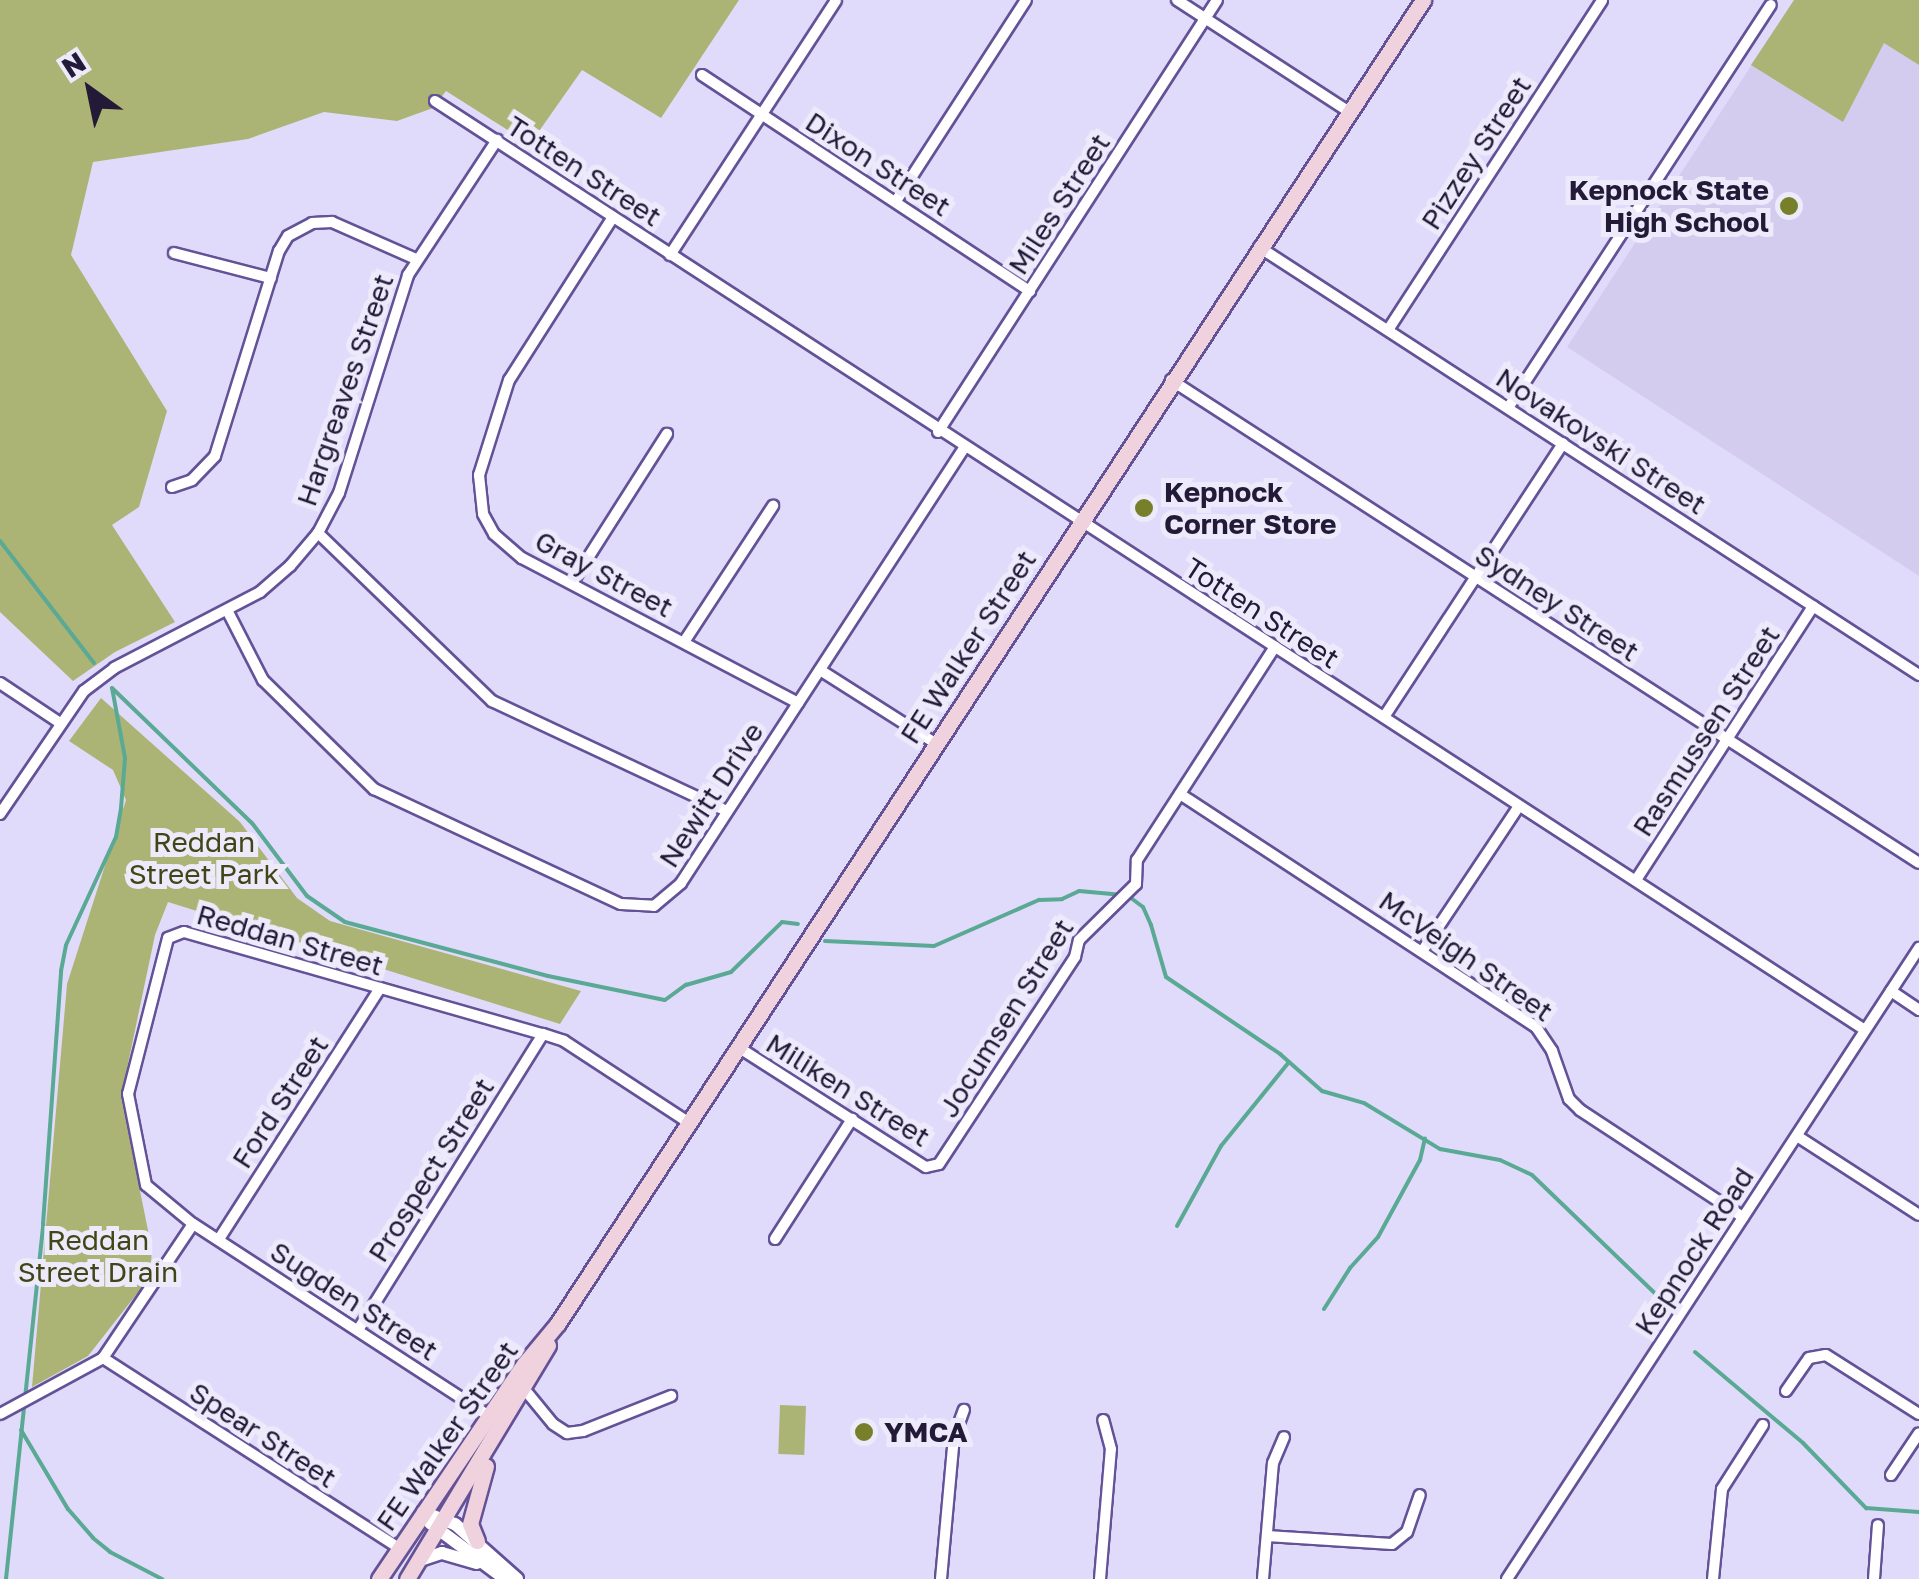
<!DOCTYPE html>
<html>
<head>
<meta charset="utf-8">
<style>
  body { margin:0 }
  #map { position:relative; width:1919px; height:1579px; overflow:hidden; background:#e1dbfb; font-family:"Golos Text",sans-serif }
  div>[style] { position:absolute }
  .built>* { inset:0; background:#d3ccee }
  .green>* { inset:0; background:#acb475; transform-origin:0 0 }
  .stream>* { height:4px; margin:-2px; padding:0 2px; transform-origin:2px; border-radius:2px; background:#5aa994 }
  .roads { filter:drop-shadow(2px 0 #645297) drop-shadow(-2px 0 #645297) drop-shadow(0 2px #645297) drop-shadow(0 -2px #645297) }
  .minor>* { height:10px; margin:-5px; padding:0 5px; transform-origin:5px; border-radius:5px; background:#fff }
  .tertiary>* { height:12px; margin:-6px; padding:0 6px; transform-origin:6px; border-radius:6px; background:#fff }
  .secondary>* { height:15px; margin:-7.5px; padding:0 7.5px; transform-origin:7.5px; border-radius:7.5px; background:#f0d1de }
  .dots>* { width:28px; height:28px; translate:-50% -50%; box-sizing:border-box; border:5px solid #edeafb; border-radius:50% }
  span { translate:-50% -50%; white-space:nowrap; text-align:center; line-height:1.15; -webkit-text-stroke:10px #edeafb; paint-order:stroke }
  .street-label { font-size:28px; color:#221a37 }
  .poi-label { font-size:28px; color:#221a37; font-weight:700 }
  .right { translate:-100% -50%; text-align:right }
  .left { translate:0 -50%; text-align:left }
  .park-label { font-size:28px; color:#424616 }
  .north { position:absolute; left:40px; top:40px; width:100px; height:100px; -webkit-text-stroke:8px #edeafb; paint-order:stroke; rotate:327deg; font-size:28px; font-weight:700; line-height:40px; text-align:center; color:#221a37 }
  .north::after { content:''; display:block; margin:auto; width:35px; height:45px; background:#221a37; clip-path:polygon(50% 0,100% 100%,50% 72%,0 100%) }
</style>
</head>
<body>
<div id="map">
  <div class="built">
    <div style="clip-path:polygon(1794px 0,1919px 12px,1919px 576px,1567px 347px)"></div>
  </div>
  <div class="green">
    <div style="clip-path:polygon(0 0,739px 0,661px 118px,582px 70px,530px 144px,446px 91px,433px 108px,397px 121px,324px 112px,248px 139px,93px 162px,71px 255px,167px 411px,139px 507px,112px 525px,175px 622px,115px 652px,73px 681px,0 612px)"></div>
    <div style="clip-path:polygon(1794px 0,1919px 0,1919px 65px,1884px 43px,1843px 122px,1751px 65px)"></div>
    <div style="clip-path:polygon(101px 698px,240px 822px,297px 898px,330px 921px,581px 991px,560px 1024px,168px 902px,155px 935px,121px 1097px,152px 1250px,150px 1277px,88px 1356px,32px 1387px,67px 984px,126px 800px,113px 770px,69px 741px)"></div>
    <div style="left:780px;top:1405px;width:26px;height:49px;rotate:2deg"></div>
  </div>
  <div class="stream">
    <div style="left:0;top:541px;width:154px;rotate:52.4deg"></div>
    <div style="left:112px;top:688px;width:194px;rotate:44deg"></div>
    <div style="left:252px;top:823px;width:91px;rotate:53deg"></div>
    <div style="left:307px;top:896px;width:46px;rotate:34.4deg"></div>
    <div style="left:345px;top:922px;width:210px;rotate:14.9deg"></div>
    <div style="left:548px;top:976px;width:119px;rotate:11.6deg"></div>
    <div style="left:665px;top:1000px;width:26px;rotate:-36deg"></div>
    <div style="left:686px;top:985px;width:47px;rotate:-16.1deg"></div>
    <div style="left:731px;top:972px;width:71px;rotate:-44.4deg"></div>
    <div style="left:782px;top:922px;width:16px;rotate:7deg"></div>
    <div style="left:1131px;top:898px;width:15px;rotate:37deg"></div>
    <div style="left:1143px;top:907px;width:20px;rotate:66deg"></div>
    <div style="left:1151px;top:925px;width:54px;rotate:73.9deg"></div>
    <div style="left:1166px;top:977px;width:138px;rotate:34deg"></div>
    <div style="left:1280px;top:1054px;width:56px;rotate:41.4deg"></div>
    <div style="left:1322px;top:1091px;width:44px;rotate:15.9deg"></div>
    <div style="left:1364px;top:1103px;width:89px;rotate:31.2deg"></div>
    <div style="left:1440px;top:1149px;width:61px;rotate:10.4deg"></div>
    <div style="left:1500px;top:1160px;width:35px;rotate:25deg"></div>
    <div style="left:1532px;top:1175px;width:185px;rotate:43.9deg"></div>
    <div style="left:825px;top:941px;width:109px;rotate:2.6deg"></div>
    <div style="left:934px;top:946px;width:115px;rotate:-23.7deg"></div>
    <div style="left:1039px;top:900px;width:23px;rotate:-2deg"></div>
    <div style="left:1062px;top:899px;width:19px;rotate:-25deg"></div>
    <div style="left:1079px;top:891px;width:44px;rotate:5.2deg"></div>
    <div style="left:1177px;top:1226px;width:91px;rotate:-61.2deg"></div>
    <div style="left:1221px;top:1146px;width:108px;rotate:-51deg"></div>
    <div style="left:1324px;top:1309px;width:49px;rotate:-57.6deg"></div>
    <div style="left:1350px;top:1268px;width:42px;rotate:-47.9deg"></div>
    <div style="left:1378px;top:1237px;width:88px;rotate:-61.4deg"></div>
    <div style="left:1420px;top:1160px;width:22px;rotate:-77deg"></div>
    <div style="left:1695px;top:1352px;width:141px;rotate:40.1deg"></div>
    <div style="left:1803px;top:1443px;width:91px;rotate:45.9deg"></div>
    <div style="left:1866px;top:1508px;width:53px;rotate:4.3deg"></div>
    <div style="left:21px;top:1430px;width:92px;rotate:59.3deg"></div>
    <div style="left:68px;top:1509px;width:38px;rotate:49deg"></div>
    <div style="left:93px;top:1538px;width:22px;rotate:39deg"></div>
    <div style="left:110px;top:1552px;width:59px;rotate:27.4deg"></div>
    <div style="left:6px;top:1579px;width:357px;rotate:-84deg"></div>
    <div style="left:43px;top:1224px;width:254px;rotate:-85.9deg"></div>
    <div style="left:61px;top:971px;width:26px;rotate:-79deg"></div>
    <div style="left:66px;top:945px;width:119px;rotate:-65.2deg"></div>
    <div style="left:116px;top:837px;width:29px;rotate:-80deg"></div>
    <div style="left:121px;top:808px;width:50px;rotate:-85.4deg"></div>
    <div style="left:125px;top:758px;width:71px;rotate:-100.5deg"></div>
  </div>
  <div class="roads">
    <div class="minor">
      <div style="left:1177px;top:0;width:204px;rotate:33deg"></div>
      <div style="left:702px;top:75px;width:393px;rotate:33.4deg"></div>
      <div style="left:435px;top:101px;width:1705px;rotate:33.01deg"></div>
      <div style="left:896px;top:201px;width:239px;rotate:-57.1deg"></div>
      <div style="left:613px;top:217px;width:193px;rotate:122.5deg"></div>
      <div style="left:509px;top:380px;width:100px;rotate:107.5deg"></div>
      <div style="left:479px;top:475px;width:39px;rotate:84deg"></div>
      <div style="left:483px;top:514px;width:23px;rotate:61deg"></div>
      <div style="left:494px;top:534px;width:37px;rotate:41deg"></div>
      <div style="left:522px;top:558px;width:312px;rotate:27.7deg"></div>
      <div style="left:1259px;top:247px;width:787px;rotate:32.96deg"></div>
      <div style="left:174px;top:253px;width:100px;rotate:14.5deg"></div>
      <div style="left:670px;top:255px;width:304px;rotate:-56.9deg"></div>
      <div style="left:1388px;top:330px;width:393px;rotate:-57deg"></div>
      <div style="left:1171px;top:380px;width:890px;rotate:32.85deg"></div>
      <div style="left:1508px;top:408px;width:481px;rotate:-56.9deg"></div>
      <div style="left:938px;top:432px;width:514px;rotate:-57.14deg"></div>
      <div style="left:172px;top:487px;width:21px;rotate:-19deg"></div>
      <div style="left:192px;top:480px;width:33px;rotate:-46deg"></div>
      <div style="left:215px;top:456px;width:215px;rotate:-72.7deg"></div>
      <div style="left:279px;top:251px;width:17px;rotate:-59deg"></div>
      <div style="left:288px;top:236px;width:27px;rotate:-28deg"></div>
      <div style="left:312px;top:223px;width:20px;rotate:-3deg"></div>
      <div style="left:332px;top:222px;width:92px;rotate:23.8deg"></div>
      <div style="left:318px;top:533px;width:242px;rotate:44deg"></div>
      <div style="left:492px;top:701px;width:259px;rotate:25.1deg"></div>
      <div style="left:572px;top:583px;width:177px;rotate:-57.5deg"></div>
      <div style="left:227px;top:610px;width:79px;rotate:62.8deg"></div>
      <div style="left:263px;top:680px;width:156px;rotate:44.5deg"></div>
      <div style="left:374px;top:789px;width:272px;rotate:25deg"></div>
      <div style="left:621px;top:904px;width:33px;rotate:3deg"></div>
      <div style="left:654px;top:906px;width:35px;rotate:-40deg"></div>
      <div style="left:681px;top:883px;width:519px;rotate:-56.95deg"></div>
      <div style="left:684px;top:642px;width:163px;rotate:-56.8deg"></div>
      <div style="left:820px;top:670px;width:136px;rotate:32.4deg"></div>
      <div style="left:0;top:683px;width:72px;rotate:33.7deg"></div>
      <div style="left:1384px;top:717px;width:327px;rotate:-56.8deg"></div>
      <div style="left:1180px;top:794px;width:425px;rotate:33.2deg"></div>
      <div style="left:1536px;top:1027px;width:29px;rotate:56deg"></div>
      <div style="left:1552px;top:1051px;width:51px;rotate:70.5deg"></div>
      <div style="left:1569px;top:1099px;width:16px;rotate:45deg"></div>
      <div style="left:1580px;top:1110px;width:195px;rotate:33.3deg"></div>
      <div style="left:0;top:814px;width:149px;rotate:-55.7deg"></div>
      <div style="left:84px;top:691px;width:38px;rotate:-37deg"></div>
      <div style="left:114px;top:668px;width:165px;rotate:-27.5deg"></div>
      <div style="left:260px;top:592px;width:40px;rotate:-41deg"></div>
      <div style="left:290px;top:566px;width:43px;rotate:-49.7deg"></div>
      <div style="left:318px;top:533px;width:45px;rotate:-62.3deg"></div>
      <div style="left:339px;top:493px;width:229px;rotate:-72.4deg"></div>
      <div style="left:408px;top:275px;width:162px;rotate:-56.6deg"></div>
      <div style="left:1636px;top:880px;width:326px;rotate:-57.1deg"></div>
      <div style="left:1423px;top:950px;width:173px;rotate:-56.3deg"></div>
      <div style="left:1891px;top:991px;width:34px;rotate:34deg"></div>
      <div style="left:738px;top:1047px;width:223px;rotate:32.6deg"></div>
      <div style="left:926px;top:1167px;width:13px;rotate:-13deg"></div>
      <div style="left:939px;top:1164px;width:248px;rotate:-56.7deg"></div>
      <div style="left:1075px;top:957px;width:17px;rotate:-77deg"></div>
      <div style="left:1079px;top:940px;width:80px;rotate:-44.5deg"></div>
      <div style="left:1136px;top:884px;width:24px;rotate:-88deg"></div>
      <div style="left:1137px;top:860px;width:254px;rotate:-57.1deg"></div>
      <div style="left:1797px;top:1136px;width:145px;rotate:32.9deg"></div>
      <div style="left:219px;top:1239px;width:298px;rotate:-57.3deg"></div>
      <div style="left:775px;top:1239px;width:143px;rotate:-57.3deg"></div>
      <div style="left:358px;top:1330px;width:349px;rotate:-58deg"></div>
      <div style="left:103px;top:1358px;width:352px;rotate:32.7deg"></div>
      <div style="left:521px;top:1385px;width:50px;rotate:50.6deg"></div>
      <div style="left:553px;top:1424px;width:17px;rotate:33deg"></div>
      <div style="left:567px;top:1433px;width:16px;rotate:-7deg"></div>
      <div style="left:583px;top:1431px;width:95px;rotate:-21.7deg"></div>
      <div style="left:1786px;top:1391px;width:40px;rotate:-55.1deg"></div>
      <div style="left:1809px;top:1358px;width:17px;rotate:-10deg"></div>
      <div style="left:1826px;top:1355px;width:110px;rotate:32.4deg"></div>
      <div style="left:0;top:1414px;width:117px;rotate:-28.5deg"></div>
      <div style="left:103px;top:1358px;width:161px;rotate:-56.1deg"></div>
      <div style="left:489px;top:1416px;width:353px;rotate:-147deg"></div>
      <div style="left:193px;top:1224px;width:61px;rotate:-140.3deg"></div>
      <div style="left:146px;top:1185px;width:93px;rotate:-101.2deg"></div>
      <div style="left:128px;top:1094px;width:161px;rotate:-75.6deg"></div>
      <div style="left:168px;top:938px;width:17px;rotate:-21deg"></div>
      <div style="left:184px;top:932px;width:373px;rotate:15.9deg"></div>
      <div style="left:543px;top:1034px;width:22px;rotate:18deg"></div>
      <div style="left:564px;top:1041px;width:148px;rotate:33.2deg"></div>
      <div style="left:1891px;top:1475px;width:50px;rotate:-56.3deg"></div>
      <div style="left:1267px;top:1536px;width:125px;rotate:3.7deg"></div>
      <div style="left:1392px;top:1544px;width:19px;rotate:-39deg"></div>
      <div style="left:1407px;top:1532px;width:39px;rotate:-71deg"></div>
      <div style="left:941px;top:1579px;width:143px;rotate:-84.8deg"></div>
      <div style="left:954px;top:1437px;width:29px;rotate:-70deg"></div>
      <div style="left:1100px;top:1579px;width:130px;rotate:-85.2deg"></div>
      <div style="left:1111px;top:1449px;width:30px;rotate:-105deg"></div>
      <div style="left:1263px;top:1579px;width:116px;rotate:-85.1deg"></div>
      <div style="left:1273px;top:1463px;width:28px;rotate:-67deg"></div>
      <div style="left:1507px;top:1579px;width:754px;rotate:-56.86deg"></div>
      <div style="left:1713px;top:1579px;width:90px;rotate:-84.3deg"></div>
      <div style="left:1722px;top:1489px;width:76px;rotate:-57.4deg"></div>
      <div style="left:1874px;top:1579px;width:54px;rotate:-85.8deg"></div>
    </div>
    <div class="tertiary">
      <div style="left:423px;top:1512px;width:34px;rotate:21deg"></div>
      <div style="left:455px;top:1524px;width:83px;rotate:41.6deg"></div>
      <div style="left:430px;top:1523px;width:94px;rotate:36.7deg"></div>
      <div style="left:420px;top:1560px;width:23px;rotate:-18deg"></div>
      <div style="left:442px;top:1553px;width:36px;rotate:16deg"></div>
    </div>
    <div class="secondary">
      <div style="left:477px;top:1541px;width:18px;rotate:-112deg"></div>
      <div style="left:470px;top:1524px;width:60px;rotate:-74.6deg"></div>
      <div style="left:379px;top:1579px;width:259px;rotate:-56deg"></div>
      <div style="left:524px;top:1364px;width:53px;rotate:-50.3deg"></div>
      <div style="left:558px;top:1323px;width:1581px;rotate:-56.82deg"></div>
      <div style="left:407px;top:1579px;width:273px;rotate:-58.9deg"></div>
    </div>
  </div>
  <div class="dots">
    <div style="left:1789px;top:206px;background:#787f2a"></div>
    <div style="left:1144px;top:508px;background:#787f2a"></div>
    <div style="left:864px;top:1432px;background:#787f2a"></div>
  </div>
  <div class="street-label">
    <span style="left:1476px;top:153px;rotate:-57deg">Pizzey Street</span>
    <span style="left:878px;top:164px;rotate:33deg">Dixon Street</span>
    <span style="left:584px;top:171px;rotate:33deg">Totten Street</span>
    <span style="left:1059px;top:204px;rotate:-57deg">Miles Street</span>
    <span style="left:345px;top:390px;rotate:-71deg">Hargreaves Street</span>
    <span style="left:1601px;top:441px;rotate:33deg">Novakovski Street</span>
    <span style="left:604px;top:574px;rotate:28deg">Gray Street</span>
    <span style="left:1557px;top:603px;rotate:33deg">Sydney Street</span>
    <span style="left:1262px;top:613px;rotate:33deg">Totten Street</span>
    <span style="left:968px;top:647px;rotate:-57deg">FE Walker Street</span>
    <span style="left:1706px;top:731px;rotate:-57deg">Rasmussen Street</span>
    <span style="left:711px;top:795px;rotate:-57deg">Newitt Drive</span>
    <span style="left:290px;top:940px;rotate:16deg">Reddan Street</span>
    <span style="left:1466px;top:956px;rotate:35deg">McVeigh Street</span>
    <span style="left:1006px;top:1018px;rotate:-58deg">Jocumsen Street</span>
    <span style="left:848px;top:1090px;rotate:32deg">Miliken Street</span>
    <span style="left:280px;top:1102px;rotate:-57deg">Ford Street</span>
    <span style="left:431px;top:1170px;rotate:-58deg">Prospect Street</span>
    <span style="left:1694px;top:1251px;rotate:-57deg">Kepnock Road</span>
    <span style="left:354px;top:1301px;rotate:33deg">Sugden Street</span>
    <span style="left:263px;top:1435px;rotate:33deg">Spear Street</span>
    <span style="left:447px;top:1436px;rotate:-55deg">FE Walker Street</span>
  </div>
  <div class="poi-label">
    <span class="right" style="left:1769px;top:206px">Kepnock State<br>High School</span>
    <span class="left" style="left:1164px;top:508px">Kepnock<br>Corner Store</span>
    <span class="left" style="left:884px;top:1432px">YMCA</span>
  </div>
  <div class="park-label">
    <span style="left:204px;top:858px">Reddan<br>Street Park</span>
    <span style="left:98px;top:1256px">Reddan<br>Street Drain</span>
  </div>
  <div class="north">N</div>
</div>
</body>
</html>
